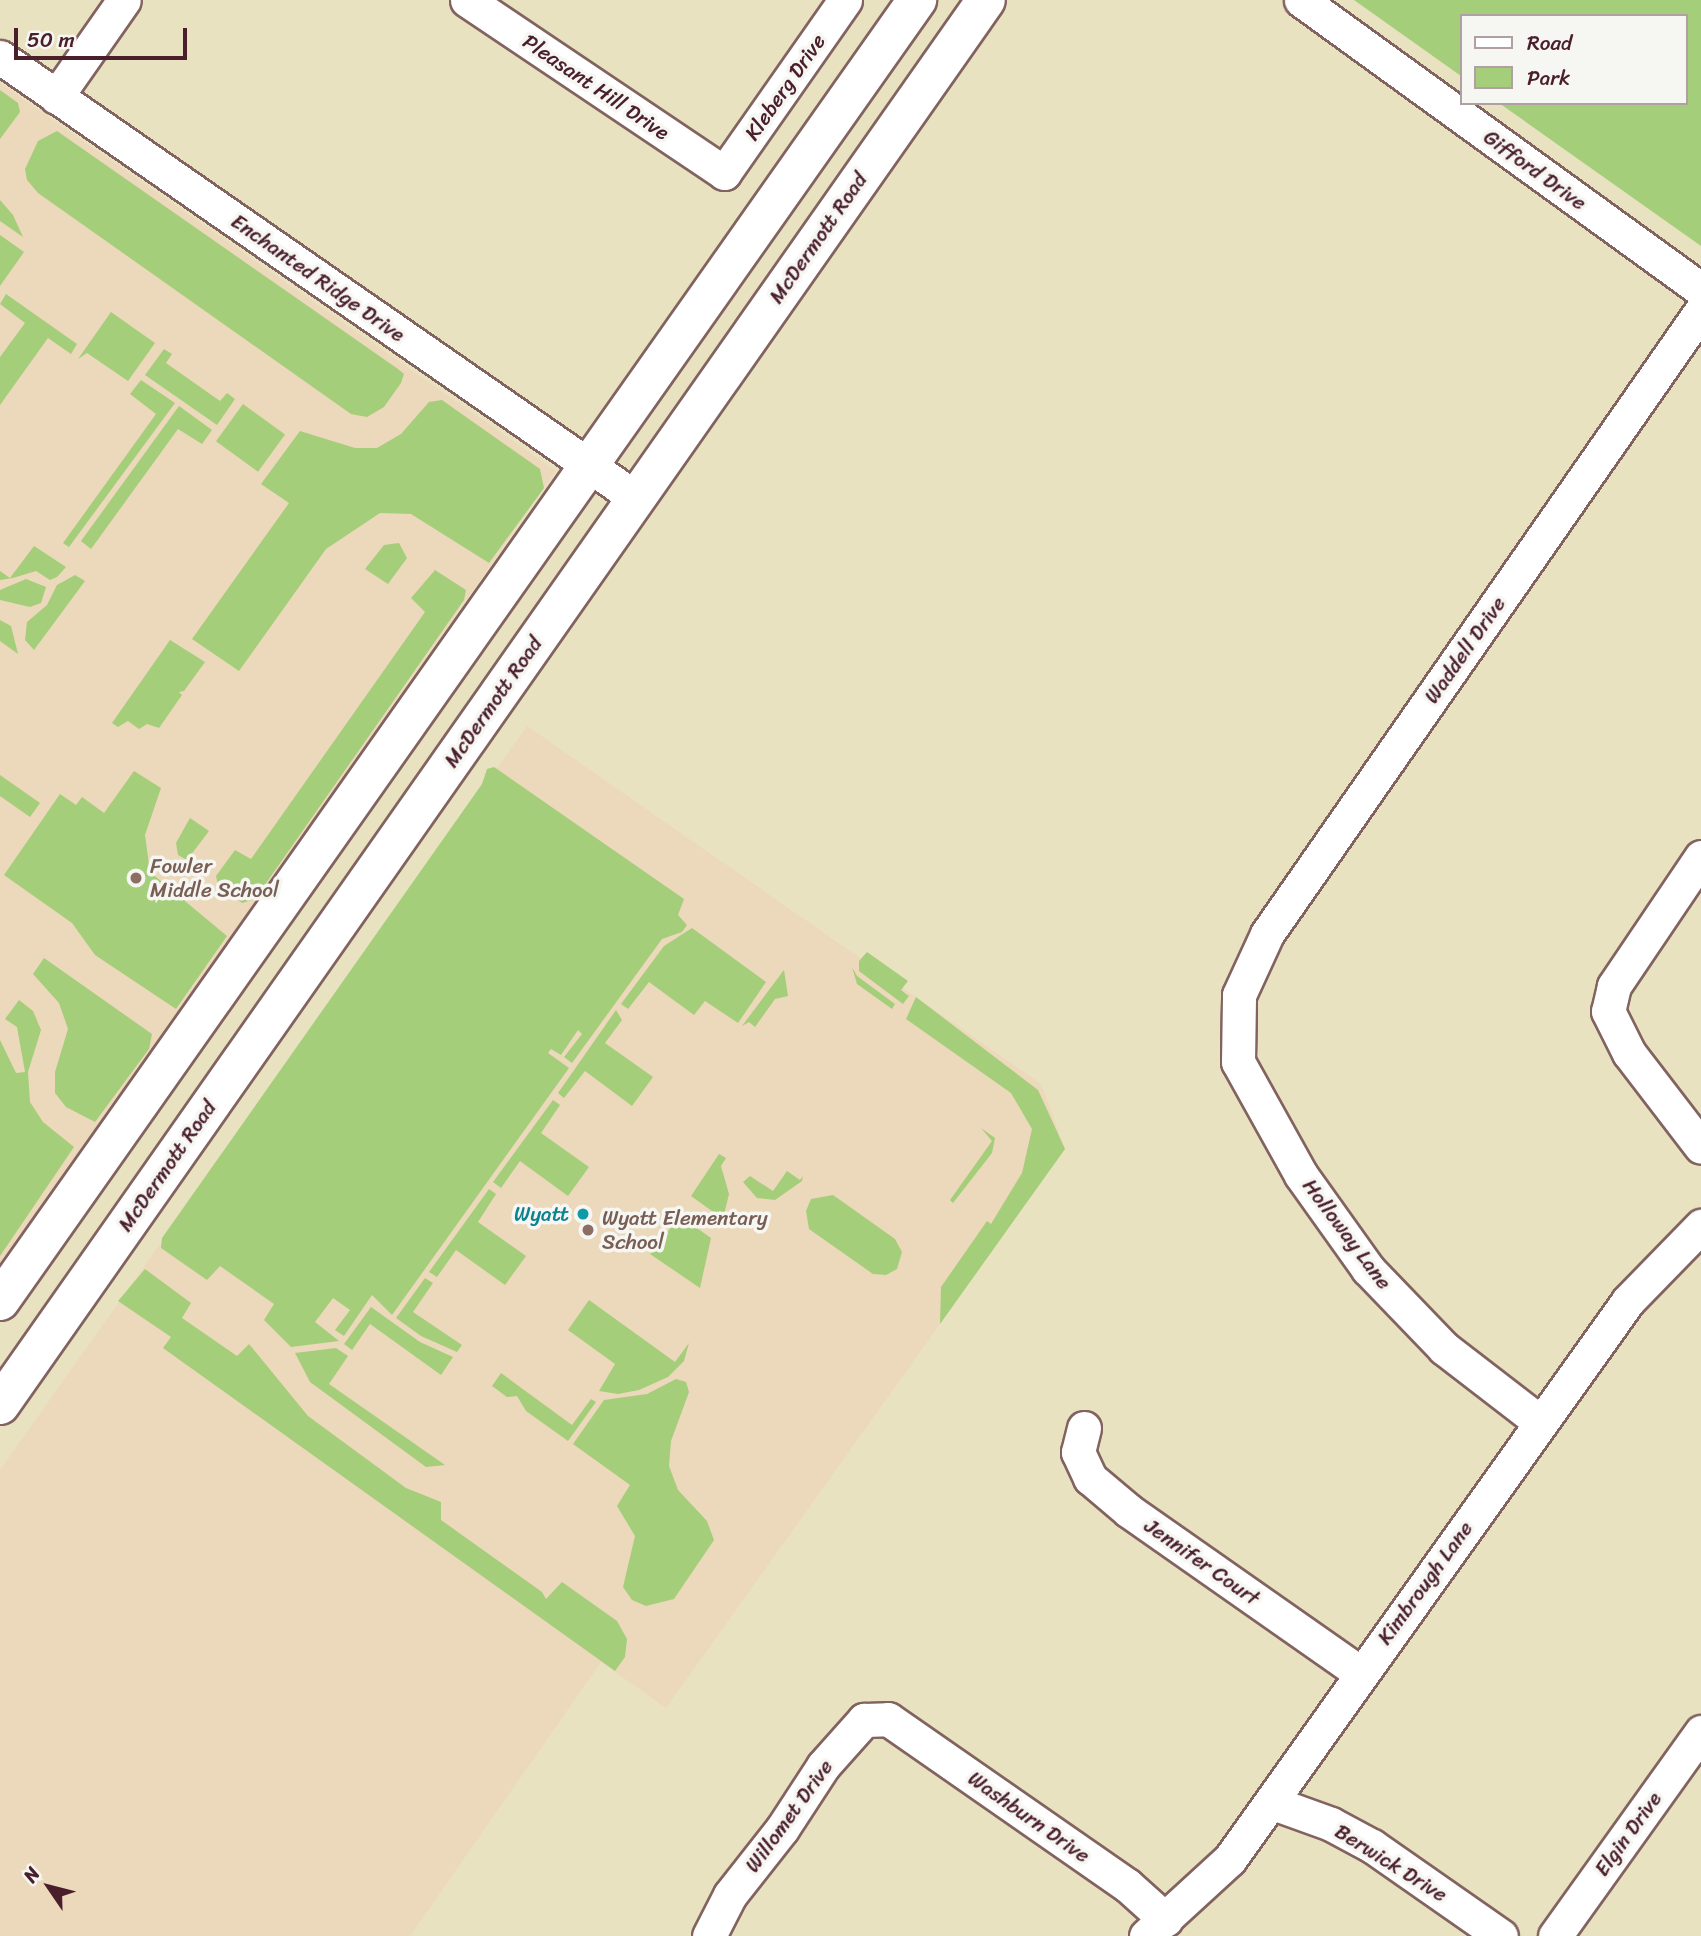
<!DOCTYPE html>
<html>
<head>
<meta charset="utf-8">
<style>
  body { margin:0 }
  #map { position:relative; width:1701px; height:1936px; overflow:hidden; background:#e9e2c1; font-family:Sriracha,sans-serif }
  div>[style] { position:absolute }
  .built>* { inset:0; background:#ecd8ba }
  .green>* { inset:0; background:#a5ce7a; transform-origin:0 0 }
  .roads { filter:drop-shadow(2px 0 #826360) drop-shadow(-2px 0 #826360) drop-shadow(0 2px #826360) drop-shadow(0 -2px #826360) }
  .minor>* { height:33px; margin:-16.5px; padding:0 16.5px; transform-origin:16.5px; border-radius:16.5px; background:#fff }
  .major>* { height:38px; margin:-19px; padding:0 19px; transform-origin:19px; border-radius:19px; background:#fff }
  .dots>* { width:19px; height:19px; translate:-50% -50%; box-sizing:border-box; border:4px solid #f6f6f2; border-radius:50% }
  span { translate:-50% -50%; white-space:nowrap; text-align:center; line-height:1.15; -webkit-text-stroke:7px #f6f6f2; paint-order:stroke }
  .street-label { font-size:21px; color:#4a1f2b }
  .education-label { font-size:21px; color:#785e54 }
  .left { translate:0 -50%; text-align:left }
  .culture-label { font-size:21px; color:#0d838f }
  .right { translate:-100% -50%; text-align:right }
  .legend { position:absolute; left:1460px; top:14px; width:228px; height:91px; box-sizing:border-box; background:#f6f6f2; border:2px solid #b1a0a2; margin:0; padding:9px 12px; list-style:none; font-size:21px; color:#4a1f2b }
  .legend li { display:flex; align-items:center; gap:14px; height:35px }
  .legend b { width:35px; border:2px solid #b1a0a2 }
  .north { position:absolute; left:14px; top:1852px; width:70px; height:70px; -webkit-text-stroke:5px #f6f6f2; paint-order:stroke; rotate:305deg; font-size:19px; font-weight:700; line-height:28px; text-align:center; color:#4a1f2b }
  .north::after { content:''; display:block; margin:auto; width:24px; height:32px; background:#4a1f2b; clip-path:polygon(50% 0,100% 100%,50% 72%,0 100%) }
  .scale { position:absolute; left:14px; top:28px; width:173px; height:32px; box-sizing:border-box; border:4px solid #4a1f2b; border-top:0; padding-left:9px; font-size:21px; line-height:24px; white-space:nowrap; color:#4a1f2b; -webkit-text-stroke:5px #f6f6f2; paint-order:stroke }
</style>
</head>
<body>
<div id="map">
  <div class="built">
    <div style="clip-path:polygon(0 83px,556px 471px,0 1268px)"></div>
    <div style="clip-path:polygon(527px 726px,1041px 1084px,1065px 1149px,666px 1708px,601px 1662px,410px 1936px,0 1936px,0 1470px)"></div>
  </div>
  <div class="green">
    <div style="clip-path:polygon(1354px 0,1701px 0,1701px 246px,1499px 103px,1685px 103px,1685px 16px,1461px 16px,1461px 76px)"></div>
    <div style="clip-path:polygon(0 90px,18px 103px,20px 112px,0 139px)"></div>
    <div style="clip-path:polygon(57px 131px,398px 369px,404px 374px,401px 383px,384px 407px,367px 417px,351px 414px,38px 193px,27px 180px,25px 169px,38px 141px)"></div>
    <div style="clip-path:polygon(0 200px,13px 215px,23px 237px,0 221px)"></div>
    <div style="clip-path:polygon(0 235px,24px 252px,0 286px)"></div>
    <div style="clip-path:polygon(6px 294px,77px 344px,71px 354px,48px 338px,0 405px,0 357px,25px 323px,0 304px)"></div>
    <div style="clip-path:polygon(111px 312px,155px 343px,128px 381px,87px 353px,78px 359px)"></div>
    <div style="clip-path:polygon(164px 349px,172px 354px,166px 363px,220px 401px,227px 393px,235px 399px,217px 425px,145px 375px)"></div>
    <div style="clip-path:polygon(141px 380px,175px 403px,69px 547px,63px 543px,156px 414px,130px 394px)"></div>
    <div style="clip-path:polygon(442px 400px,540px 469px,544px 488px,489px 563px,411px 514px,380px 513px,326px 549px,239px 671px,192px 639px,289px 503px,261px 484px,300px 431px,355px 448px,377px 448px,401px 434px,429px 402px)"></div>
    <div style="left:243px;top:404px;width:52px;height:46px;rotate:36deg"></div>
    <div style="clip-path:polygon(179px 406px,212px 430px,202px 444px,178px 429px,91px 549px,81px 541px)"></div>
    <div style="clip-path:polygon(399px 543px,407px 558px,388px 584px,365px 569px,384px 545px)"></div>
    <div style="clip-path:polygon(34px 546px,66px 567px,57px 577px,50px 580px,36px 571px,13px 578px,0 580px,0 571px,10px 578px)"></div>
    <div style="clip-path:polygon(435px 570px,466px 590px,464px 600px,255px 899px,242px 903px,218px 885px,216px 876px,235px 850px,251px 859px,425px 612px,411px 598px)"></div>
    <div style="clip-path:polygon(75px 575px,85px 581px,34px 650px,25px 640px,27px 622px,47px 605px,57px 585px)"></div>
    <div style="clip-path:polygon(26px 579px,46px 587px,41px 603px,30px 607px,0 600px,0 590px)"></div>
    <div style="clip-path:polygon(0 620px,11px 626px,18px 654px,0 641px)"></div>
    <div style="clip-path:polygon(170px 640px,205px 662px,184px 691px,179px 692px,182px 695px,159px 728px,147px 724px,139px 729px,128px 721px,118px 727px,112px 723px)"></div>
    <div style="clip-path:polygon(494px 767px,684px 899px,678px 915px,687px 925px,682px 932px,662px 939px,572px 1063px,564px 1057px,582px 1034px,578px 1030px,561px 1055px,551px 1049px,548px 1053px,569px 1068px,392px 1315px,372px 1295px,344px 1336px,335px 1330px,350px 1310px,333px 1298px,315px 1322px,339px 1341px,291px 1347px,264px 1320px,274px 1304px,220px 1266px,207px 1280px,161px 1248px,162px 1238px,482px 784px,487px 769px)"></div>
    <div style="clip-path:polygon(134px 771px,161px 788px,145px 835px,150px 872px,227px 936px,176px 1009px,95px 955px,72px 923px,4px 875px,60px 794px,76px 805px,82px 797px,104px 813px)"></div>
    <div style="clip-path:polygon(0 775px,40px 803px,30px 817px,0 796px)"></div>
    <div style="clip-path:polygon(190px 818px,209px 831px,187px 860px,178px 855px,176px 843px)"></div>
    <div style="clip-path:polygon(692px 928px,766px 982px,738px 1023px,705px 1001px,694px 1015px,649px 982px,628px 1009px,621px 1004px,664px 946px)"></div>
    <div style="clip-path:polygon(867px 952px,908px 981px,901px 990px,909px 996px,903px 1004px,859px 971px,859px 961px)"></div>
    <div style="clip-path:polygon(44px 958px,152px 1034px,149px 1049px,95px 1122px,66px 1107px,55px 1093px,55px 1072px,68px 1029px,59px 1003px,33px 974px)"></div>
    <div style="clip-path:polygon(852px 967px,857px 976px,895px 1004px,892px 1009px,857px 984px)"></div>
    <div style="clip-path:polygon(784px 970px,788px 996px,775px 999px,755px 1027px,749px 1022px,742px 1026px)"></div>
    <div style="clip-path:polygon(916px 997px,1038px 1090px,1065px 1149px,940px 1324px,941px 1287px,987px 1221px,991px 1224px,1022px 1173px,1032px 1129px,1011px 1093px,906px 1019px)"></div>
    <div style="clip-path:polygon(19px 1000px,33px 1011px,41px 1030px,28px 1072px,30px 1102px,43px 1122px,74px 1147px,0 1256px,0 1040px,16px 1073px,25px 1072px,17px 1027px,5px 1019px)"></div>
    <div style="clip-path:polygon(616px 1010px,622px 1020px,605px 1043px,653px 1077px,632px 1106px,585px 1071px,564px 1098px,558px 1093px)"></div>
    <div style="clip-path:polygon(553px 1100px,560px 1105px,541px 1133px,589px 1167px,568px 1196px,520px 1161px,501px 1188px,493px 1182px)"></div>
    <div style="clip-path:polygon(981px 1128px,995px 1138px,992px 1153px,953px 1203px,950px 1200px,992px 1141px)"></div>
    <div style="clip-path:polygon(719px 1154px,726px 1158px,721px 1166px,729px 1194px,723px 1219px,691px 1196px)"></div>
    <div style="clip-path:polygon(787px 1171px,800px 1180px,803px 1176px,802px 1181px,775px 1200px,757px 1198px,743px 1182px,750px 1176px,773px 1191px)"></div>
    <div style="clip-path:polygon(489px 1189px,496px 1194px,478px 1222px,526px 1256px,505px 1285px,456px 1250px,437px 1277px,429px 1272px)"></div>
    <div style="clip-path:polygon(833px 1195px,895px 1239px,902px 1252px,897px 1269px,886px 1275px,873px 1274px,809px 1229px,806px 1211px,811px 1199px)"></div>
    <div style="clip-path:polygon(680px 1216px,711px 1238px,700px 1288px,650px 1254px)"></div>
    <div style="clip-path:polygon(145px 1269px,191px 1303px,182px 1318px,237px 1356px,249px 1344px,308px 1416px,406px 1488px,441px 1502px,441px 1520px,542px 1592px,546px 1599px,562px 1582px,617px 1621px,627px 1639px,625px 1657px,615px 1671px,163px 1348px,171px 1337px,118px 1301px)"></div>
    <div style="clip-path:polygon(425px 1278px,433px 1283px,413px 1312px,462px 1345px,457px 1352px,421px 1336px,396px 1318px)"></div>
    <div style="clip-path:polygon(589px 1300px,675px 1362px,689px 1343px,684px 1361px,668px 1377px,639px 1390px,618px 1394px,599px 1391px,615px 1364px,568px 1330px)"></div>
    <div style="clip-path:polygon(371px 1307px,420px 1342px,453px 1357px,441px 1375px,370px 1324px,352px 1350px,344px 1344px)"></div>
    <div style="clip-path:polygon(336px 1348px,348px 1356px,329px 1384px,445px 1465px,426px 1467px,310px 1382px,295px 1353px)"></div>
    <div style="clip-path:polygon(501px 1373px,572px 1425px,591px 1399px,596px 1402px,568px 1441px,526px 1411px,517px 1396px,507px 1397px,492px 1386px)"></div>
    <div style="clip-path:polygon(676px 1379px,686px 1382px,689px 1392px,671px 1441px,669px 1466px,678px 1490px,707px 1521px,714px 1540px,674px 1599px,646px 1606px,632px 1600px,623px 1587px,635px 1536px,617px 1506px,630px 1485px,573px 1444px,604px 1400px,647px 1394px)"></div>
  </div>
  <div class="roads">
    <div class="minor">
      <div style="left:467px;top:0;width:310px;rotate:33.9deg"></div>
      <div style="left:724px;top:173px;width:211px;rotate:-55deg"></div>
      <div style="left:1301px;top:0;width:494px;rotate:35.9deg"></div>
      <div style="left:0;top:57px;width:774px;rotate:34.74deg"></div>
      <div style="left:56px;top:97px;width:118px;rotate:-55deg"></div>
      <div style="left:1701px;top:857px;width:156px;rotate:124deg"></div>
      <div style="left:1614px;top:986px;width:26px;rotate:103deg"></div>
      <div style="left:1608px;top:1011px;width:47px;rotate:63.4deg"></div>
      <div style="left:1629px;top:1053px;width:118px;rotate:52.5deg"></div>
      <div style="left:1540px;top:1422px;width:121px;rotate:-142.4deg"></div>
      <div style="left:1444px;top:1348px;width:110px;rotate:-133.9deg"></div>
      <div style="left:1368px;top:1269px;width:115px;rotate:-125.5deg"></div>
      <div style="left:1301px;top:1175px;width:129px;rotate:-119.1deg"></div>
      <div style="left:1238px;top:1062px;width:67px;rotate:-89.1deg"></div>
      <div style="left:1239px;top:995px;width:67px;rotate:-65.3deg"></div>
      <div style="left:1267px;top:934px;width:759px;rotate:-55.14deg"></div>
      <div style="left:1084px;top:1428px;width:25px;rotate:104deg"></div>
      <div style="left:1078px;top:1452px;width:29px;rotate:65deg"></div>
      <div style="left:1090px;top:1478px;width:51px;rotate:40.2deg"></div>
      <div style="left:1129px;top:1511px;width:282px;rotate:35deg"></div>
      <div style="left:1273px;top:1803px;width:62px;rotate:19.9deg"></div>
      <div style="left:1331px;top:1824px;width:47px;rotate:28.2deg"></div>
      <div style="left:1372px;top:1846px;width:157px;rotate:34.9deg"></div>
      <div style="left:709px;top:1936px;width:46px;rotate:-62.9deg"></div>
      <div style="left:730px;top:1895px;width:84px;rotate:-51.8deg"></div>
      <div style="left:782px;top:1829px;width:75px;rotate:-56.9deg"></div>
      <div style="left:823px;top:1766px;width:62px;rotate:-48.3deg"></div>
      <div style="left:864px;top:1720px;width:24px;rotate:-2deg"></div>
      <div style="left:888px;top:1719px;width:291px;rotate:34.8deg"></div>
      <div style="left:1127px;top:1885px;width:52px;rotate:41.9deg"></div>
      <div style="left:1146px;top:1936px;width:114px;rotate:-42.5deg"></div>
      <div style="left:1230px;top:1859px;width:685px;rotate:-54.5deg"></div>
      <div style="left:1628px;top:1301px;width:105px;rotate:-45.8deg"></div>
      <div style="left:1555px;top:1936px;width:251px;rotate:-54.4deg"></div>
    </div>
    <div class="major">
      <div style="left:0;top:1301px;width:1592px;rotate:-54.82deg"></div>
      <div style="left:0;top:1405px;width:1716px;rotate:-54.94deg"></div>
    </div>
  </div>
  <div class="dots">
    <div style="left:136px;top:878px;background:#8d6e63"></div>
    <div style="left:583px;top:1214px;background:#0f9aa8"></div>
    <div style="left:588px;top:1230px;background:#8d6e63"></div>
  </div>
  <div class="street-label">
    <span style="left:596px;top:87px;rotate:34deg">Pleasant Hill Drive</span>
    <span style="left:785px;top:87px;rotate:-55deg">Kleberg Drive</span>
    <span style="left:1535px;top:170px;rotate:36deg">Gifford Drive</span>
    <span style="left:818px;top:238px;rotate:-55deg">McDermott Road</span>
    <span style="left:318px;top:278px;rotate:35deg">Enchanted Ridge Drive</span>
    <span style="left:1465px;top:650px;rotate:-55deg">Waddell Drive</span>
    <span style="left:493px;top:702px;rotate:-55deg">McDermott Road</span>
    <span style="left:167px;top:1166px;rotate:-55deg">McDermott Road</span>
    <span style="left:1347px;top:1234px;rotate:53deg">Holloway Lane</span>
    <span style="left:1202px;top:1562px;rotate:35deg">Jennifer Court</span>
    <span style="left:1425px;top:1583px;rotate:-54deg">Kimbrough Lane</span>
    <span style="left:789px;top:1816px;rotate:-54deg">Willomet Drive</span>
    <span style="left:1029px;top:1817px;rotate:35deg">Washburn Drive</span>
    <span style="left:1628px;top:1834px;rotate:-54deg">Elgin Drive</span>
    <span style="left:1391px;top:1863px;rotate:32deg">Berwick Drive</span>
  </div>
  <div class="education-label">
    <span class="left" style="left:150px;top:878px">Fowler<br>Middle School</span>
    <span class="left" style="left:602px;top:1230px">Wyatt Elementary<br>School</span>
  </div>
  <div class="culture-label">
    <span class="right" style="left:569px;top:1214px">Wyatt</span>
  </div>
  <ul class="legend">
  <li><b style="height:9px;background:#fff"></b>Road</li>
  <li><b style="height:19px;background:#a5ce7a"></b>Park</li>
  </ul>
  <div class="north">N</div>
  <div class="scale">50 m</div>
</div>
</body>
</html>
